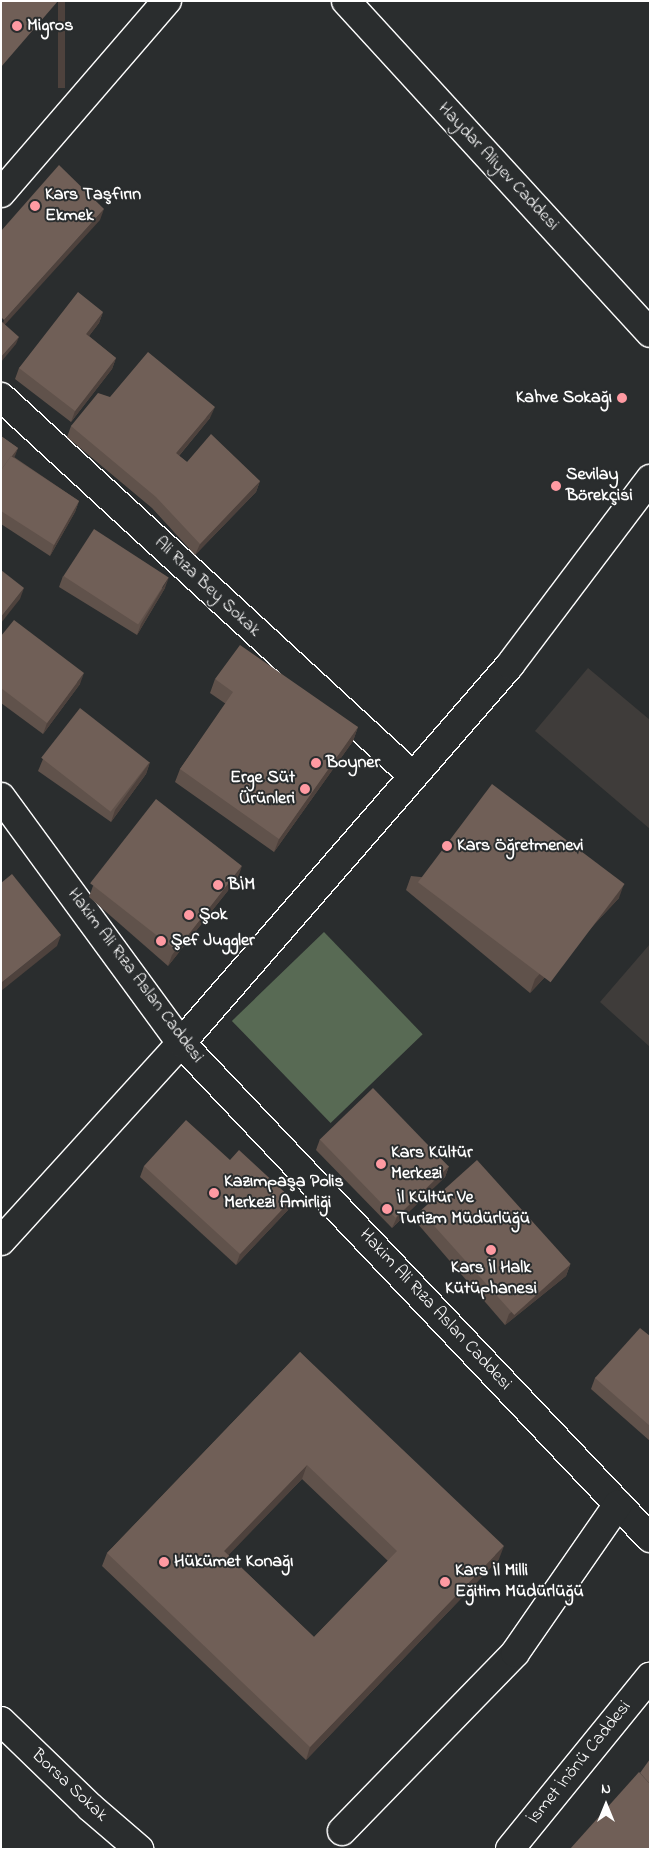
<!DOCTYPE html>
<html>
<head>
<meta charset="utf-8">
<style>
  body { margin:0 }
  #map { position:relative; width:651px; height:1850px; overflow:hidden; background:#2a2d2e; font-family:"Indie Flower",sans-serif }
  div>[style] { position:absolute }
  .built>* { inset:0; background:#3f3c3a }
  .green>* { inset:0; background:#586a54; transform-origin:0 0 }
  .roads { filter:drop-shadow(1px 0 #fff) drop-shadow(-1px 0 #fff) drop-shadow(0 1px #fff) drop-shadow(0 -1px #fff) }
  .minor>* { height:28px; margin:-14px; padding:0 14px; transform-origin:14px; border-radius:14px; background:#2a2d2e }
  .major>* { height:28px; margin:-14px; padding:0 14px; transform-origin:14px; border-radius:14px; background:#2a2d2e }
  .wall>* { inset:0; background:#60524b }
  .shaded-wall>* { inset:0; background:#4e423d; transform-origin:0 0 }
  .building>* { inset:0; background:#705f57; transform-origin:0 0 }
  .dots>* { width:14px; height:14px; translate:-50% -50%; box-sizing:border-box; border:2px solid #2a2d2e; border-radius:50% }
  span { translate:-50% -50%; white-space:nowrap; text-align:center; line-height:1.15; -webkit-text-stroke:4px #2a2d2e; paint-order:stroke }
  .poi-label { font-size:18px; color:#fff; font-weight:700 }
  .left { translate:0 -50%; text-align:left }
  .right { translate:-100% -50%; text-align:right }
  .street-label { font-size:18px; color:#fff }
  .frame { position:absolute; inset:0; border:2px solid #fff; pointer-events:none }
  .north { position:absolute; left:581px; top:1780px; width:50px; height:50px; -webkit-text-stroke:4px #2a2d2e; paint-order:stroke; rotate:0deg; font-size:14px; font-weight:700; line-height:20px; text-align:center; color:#fff }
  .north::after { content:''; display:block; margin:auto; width:18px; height:22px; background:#fff; clip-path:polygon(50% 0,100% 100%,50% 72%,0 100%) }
</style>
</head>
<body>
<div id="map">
  <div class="built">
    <div style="clip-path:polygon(588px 668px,650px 720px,650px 829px,535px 731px)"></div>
    <div style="clip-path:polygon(650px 944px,650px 1047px,600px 1002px)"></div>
  </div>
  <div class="green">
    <div style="left:324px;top:932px;width:142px;height:128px;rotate:46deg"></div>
  </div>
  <div class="roads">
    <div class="minor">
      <div style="left:346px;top:1px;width:450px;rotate:47.5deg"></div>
      <div style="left:1px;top:193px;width:254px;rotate:-49.2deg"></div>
      <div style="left:1px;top:397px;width:560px;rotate:42.61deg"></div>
      <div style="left:1px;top:797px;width:305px;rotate:53.8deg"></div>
      <div style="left:181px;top:1043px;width:682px;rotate:46.54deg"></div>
      <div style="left:1px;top:1241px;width:268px;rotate:-47.7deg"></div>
      <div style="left:181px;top:1043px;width:501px;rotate:-48.96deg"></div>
      <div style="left:510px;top:665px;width:233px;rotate:-53deg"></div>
      <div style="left:1px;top:1721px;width:124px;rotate:44deg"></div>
      <div style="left:90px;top:1807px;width:65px;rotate:40.6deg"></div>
      <div style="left:342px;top:1831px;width:248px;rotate:-45.8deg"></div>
      <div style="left:515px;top:1653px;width:181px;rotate:-55.3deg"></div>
    </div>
    <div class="major">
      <div style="left:510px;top:1849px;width:222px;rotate:-50.9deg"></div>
    </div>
  </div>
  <div class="wall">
    <div style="clip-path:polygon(103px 312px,99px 323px,89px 336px,116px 358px,112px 369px,71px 422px,15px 379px,19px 368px)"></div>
    <div style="clip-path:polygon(110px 397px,210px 418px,179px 456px,187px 462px,260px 481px,256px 492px,195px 555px,152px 508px,67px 437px,71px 426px)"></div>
    <div style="clip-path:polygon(1px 436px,18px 448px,14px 457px,79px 501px,75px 512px,50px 556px,1px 524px)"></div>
    <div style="clip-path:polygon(63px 576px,165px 588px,137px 635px,59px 587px)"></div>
    <div style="clip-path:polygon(1px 636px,80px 684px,43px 734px,1px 703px)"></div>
    <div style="clip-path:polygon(215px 679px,358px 727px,353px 741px,274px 852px,175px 782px,180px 769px,226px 704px,210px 693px)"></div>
    <div style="clip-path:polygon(43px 759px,150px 762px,146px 774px,111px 822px,38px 771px)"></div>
    <div style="clip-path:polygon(411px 876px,619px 898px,530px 993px,406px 890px)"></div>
    <div style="clip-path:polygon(238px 878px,168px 966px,89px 897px,93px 886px)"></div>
    <div style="clip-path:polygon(320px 1139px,449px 1166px,445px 1177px,392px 1228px,316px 1150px)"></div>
    <div style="clip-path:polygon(230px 1160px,292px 1199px,288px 1210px,236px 1265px,140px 1177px,144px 1166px)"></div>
    <div style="clip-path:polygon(421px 1212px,570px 1265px,566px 1276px,505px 1325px,417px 1223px)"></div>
    <div style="clip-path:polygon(650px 1336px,650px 1441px,591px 1389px,595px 1378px)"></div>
    <div style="clip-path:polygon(evenodd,300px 1352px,499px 1559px,306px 1760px,102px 1566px,107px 1553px,300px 1352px,302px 1479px,388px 1561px,314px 1637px,228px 1555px,302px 1479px)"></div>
  </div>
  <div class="shaded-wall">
    <div style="left:58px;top:1px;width:7px;height:87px"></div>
    <div style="clip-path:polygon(104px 209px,100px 220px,1px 329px,4px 320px)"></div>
    <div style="clip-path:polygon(103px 312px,99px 323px,82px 345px,86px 334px)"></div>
    <div style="clip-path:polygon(19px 337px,16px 344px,1px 362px,1px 357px)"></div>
    <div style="clip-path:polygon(116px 358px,112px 369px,71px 422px,75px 411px)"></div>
    <div style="clip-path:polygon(215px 407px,210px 418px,172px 464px,176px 453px)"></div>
    <div style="clip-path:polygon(18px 448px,15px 456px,1px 474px,1px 470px)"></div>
    <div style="clip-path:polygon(260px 481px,256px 492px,195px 555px,200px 544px)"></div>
    <div style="clip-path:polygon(79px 501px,75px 512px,50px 556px,54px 545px)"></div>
    <div style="clip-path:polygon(169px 577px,165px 588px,137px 635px,141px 624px)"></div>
    <div style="clip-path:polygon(24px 588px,20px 599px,1px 623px,1px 617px)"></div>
    <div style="clip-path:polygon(84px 673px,80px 684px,43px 734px,47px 723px)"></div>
    <div style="clip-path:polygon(358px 727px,353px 741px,274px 852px,279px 839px)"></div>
    <div style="clip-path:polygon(150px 762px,146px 774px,111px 822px,115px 810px)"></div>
    <div style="clip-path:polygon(242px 866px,238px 878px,168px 966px,172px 955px)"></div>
    <div style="clip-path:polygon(624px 884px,619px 898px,530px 993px,535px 979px)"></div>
    <div style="clip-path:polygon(61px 935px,57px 946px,1px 991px,1px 983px)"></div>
    <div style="clip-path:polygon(449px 1166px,445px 1177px,392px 1228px,397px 1217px)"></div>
    <div style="clip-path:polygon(292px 1199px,288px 1210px,236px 1265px,240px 1254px)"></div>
    <div style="clip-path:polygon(570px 1265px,566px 1276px,505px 1325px,509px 1314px)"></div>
    <div style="clip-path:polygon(307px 1465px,302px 1479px,219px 1565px,224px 1551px)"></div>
    <div style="clip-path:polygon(504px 1546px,499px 1559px,306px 1760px,310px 1747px)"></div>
  </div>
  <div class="building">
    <div style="clip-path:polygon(1px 1px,58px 1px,1px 67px)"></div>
    <div style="clip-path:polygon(59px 165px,104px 209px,4px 320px,1px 317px,1px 231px)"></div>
    <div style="clip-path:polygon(78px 292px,103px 312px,86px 334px,116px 358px,75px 411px,19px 368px)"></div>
    <div style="clip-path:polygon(1px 321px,19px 337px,1px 357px)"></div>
    <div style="clip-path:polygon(148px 352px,215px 407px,176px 453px,187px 462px,211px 434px,260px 481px,200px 544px,156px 497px,71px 426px,98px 393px,110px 397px)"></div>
    <div style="clip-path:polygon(1px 436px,18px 448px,12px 456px,11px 456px,1px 470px)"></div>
    <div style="clip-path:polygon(11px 456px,79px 501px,54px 545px,1px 511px,1px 470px)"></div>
    <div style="left:94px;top:529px;width:89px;height:56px;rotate:33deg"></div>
    <div style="clip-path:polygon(1px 570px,24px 588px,1px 617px)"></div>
    <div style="clip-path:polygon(14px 620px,84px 673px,47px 723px,1px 688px,1px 636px)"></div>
    <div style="clip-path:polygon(240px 645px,358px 727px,279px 839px,180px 769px,233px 692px,215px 679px)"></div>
    <div style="left:80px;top:708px;width:88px;height:63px;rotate:38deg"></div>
    <div style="left:492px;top:784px;width:166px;height:123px;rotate:37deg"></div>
    <div style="left:156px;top:799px;width:109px;height:107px;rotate:38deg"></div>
    <div style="clip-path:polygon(12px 874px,61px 935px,1px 983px,1px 883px)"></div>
    <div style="left:373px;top:1088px;width:109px;height:74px;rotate:46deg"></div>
    <div style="clip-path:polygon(186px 1120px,230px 1160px,239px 1150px,292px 1199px,240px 1254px,144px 1166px)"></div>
    <div style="left:477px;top:1160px;width:140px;height:76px;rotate:48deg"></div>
    <div style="clip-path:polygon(640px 1328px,650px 1336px,650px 1426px,595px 1378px)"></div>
    <div style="clip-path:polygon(evenodd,300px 1352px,504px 1546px,310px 1747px,107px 1553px,300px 1352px,307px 1465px,397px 1551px,314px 1637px,224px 1551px,307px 1465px)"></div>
    <div style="clip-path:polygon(650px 1759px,650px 1784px,640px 1773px)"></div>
    <div style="clip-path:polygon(639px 1772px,650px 1784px,650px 1849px,570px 1849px)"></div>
  </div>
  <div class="dots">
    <div style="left:17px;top:26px;background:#ff9aa2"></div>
    <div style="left:35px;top:206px;background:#ff9aa2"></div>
    <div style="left:622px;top:398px;background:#ff9aa2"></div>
    <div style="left:556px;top:486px;background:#ff9aa2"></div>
    <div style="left:316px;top:763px;background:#ff9aa2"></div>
    <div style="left:305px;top:789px;background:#ff9aa2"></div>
    <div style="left:447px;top:846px;background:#ff9aa2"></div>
    <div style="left:218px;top:885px;background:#ff9aa2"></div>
    <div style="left:189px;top:915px;background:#ff9aa2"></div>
    <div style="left:161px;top:941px;background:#ff9aa2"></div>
    <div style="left:381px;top:1164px;background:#ff9aa2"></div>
    <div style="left:214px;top:1193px;background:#ff9aa2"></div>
    <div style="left:387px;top:1209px;background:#ff9aa2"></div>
    <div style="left:491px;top:1250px;background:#ff9aa2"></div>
    <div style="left:164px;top:1562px;background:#ff9aa2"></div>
    <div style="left:445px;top:1582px;background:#ff9aa2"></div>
  </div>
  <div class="poi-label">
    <span class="left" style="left:27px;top:26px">Migros</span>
    <span class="left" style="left:45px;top:206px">Kars Taşfırın<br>Ekmek</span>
    <span class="right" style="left:612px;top:398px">Kahve Sokağı</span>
    <span class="left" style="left:566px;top:486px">Sevilay<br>Börekçisi</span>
    <span class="left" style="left:326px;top:763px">Boyner</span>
    <span class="right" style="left:295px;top:789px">Erge Süt<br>Ürünleri</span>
    <span class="left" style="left:457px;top:846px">Kars Öğretmenevi</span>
    <span class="left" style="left:228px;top:885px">BİM</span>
    <span class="left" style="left:199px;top:915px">Şok</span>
    <span class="left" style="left:171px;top:941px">Şef Juggler</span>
    <span class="left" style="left:391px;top:1164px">Kars Kültür<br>Merkezi</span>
    <span class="left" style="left:224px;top:1193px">Kazımpaşa Polis<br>Merkezi Amirliği</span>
    <span class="left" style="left:397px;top:1209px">İl Kültür Ve<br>Turizm Müdürlüğü</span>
    <span style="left:491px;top:1279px">Kars İl Halk<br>Kütüphanesi</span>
    <span class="left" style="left:174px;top:1562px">Hükümet Konağı</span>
    <span class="left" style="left:455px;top:1582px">Kars İl Milli<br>Eğitim Müdürlüğü</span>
  </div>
  <div class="street-label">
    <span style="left:498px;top:167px;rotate:47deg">Haydar Aliyev Caddesi</span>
    <span style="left:207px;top:587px;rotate:43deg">Ali Rıza Bey Sokak</span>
    <span style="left:135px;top:976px;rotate:53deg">Hakim Ali Rıza Aslan Caddesi</span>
    <span style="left:435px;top:1310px;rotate:47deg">Hakim Ali Rıza Aslan Caddesi</span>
    <span style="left:580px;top:1763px;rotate:-51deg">İsmet İnönü Caddesi</span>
    <span style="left:69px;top:1786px;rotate:43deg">Borsa Sokak</span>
  </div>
  <div class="frame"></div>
  <div class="north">N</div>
</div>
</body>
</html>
